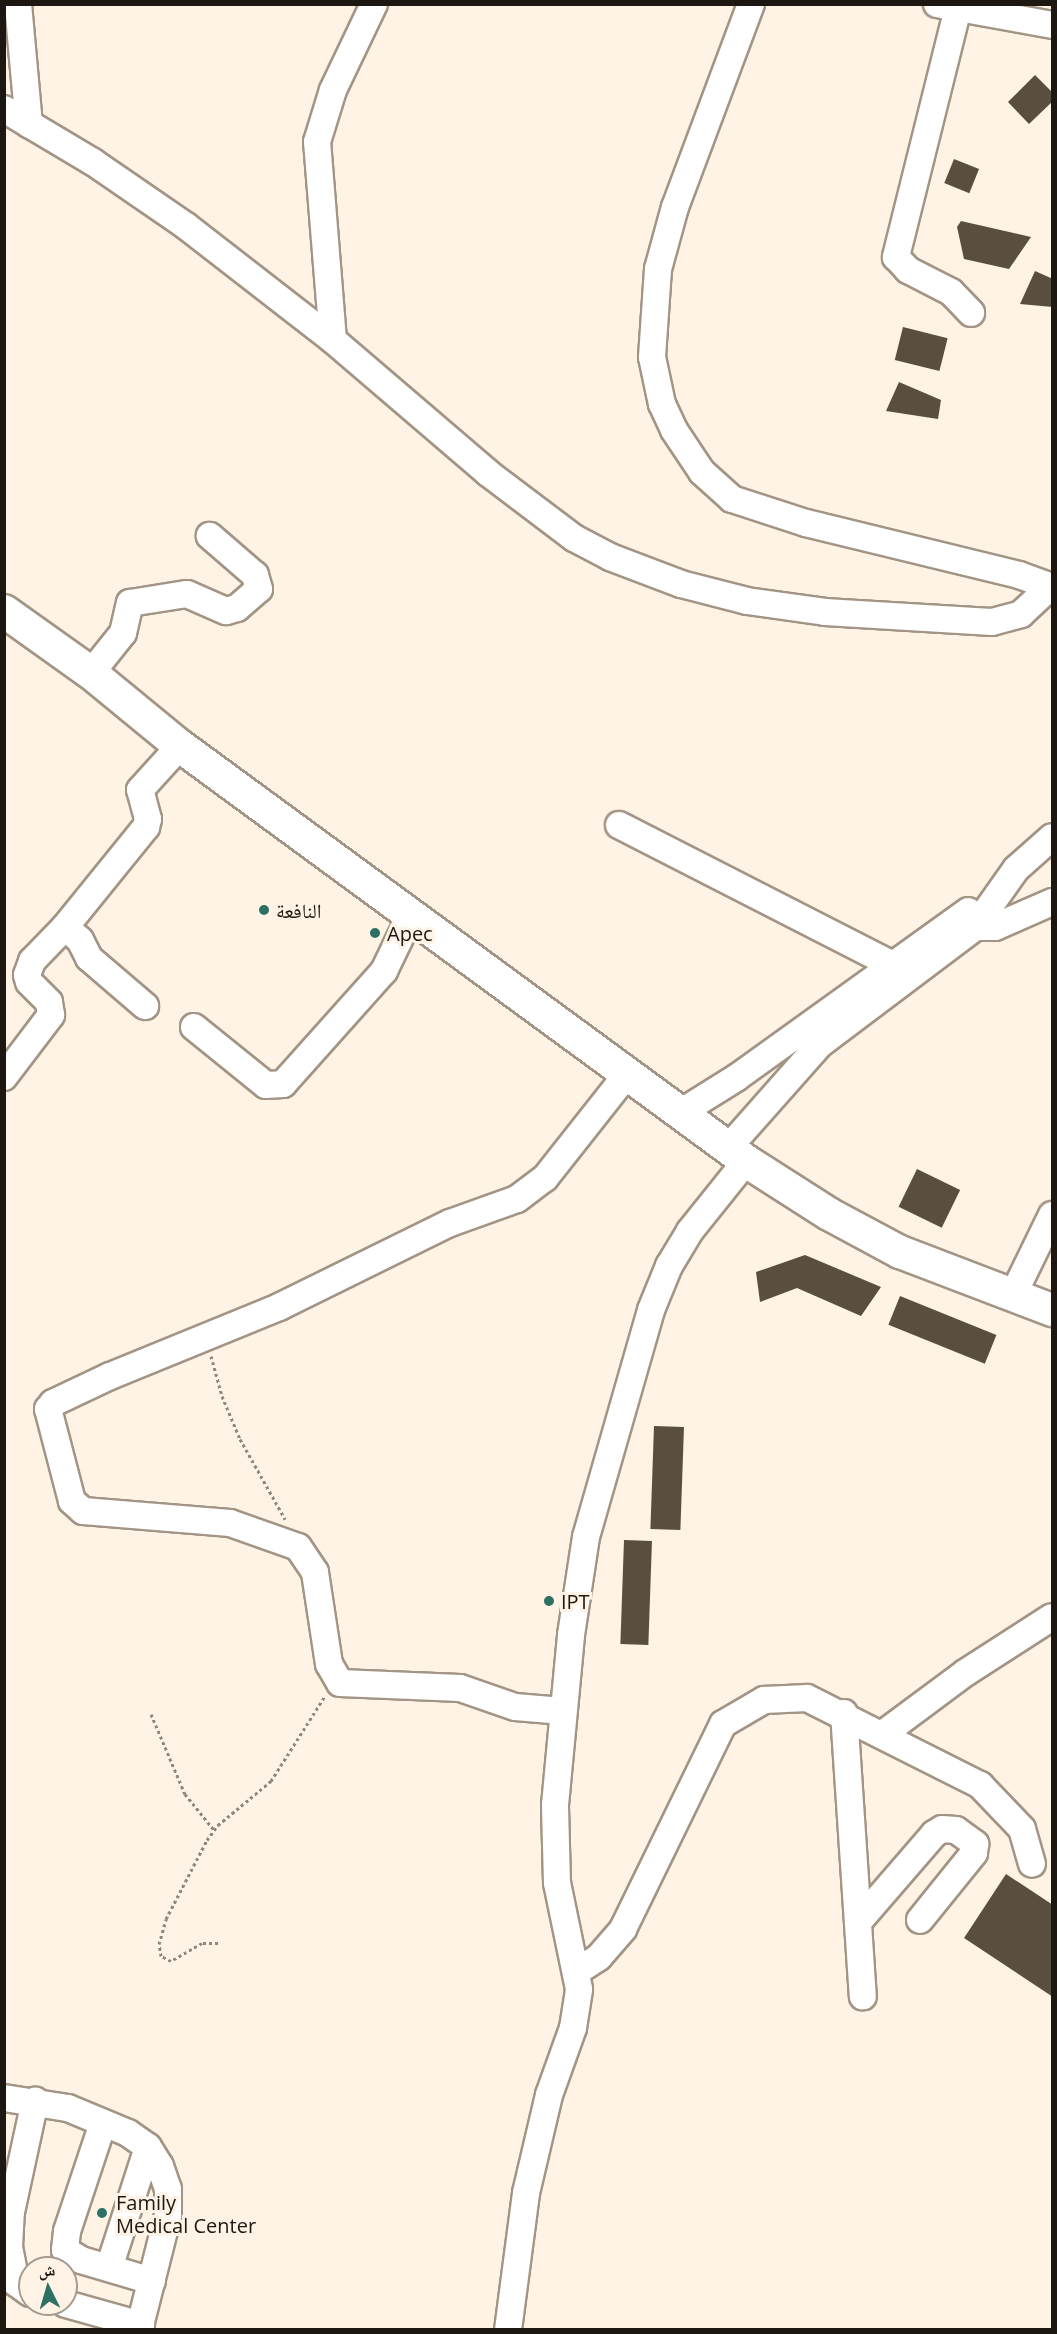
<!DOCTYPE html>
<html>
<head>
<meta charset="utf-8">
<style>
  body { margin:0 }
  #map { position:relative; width:1057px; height:2334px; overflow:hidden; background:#fff3e5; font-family:"Open Sans","Noto Naskh Arabic",sans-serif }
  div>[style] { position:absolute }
  .building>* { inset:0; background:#5a4e3f; transform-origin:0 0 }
  .path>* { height:3px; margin-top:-1.5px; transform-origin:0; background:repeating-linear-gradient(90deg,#8f867c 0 3px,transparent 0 6px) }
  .roads { filter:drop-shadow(2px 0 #a39585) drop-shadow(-2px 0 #a39585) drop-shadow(0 2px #a39585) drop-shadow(0 -2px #a39585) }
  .minor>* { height:26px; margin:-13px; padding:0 13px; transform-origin:13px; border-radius:13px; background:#fff }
  .major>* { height:32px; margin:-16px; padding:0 16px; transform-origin:16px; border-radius:16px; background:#fff }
  .dots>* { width:16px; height:16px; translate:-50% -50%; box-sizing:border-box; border:3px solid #fff3e5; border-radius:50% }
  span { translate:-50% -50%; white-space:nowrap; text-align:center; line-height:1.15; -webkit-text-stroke:6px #fff3e5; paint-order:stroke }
  .poi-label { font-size:20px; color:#1d1711 }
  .left { translate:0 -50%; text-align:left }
  .frame { position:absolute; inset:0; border:6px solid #1d1711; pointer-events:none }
  .north { position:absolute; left:18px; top:2256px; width:60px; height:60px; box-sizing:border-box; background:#fff3e5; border:2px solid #a59b90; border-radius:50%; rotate:355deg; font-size:16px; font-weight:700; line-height:24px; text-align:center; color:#1d1711 }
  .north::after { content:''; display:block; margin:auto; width:21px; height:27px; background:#2d7165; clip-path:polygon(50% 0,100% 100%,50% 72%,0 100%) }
</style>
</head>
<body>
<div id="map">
  <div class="building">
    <div style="clip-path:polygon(1035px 75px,1053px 93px,1053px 101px,1029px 124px,1008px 102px)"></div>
    <div style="left:954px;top:159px;width:27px;height:26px;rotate:22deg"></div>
    <div style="clip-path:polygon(961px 221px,1031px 237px,1009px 269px,964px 259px,957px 227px)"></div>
    <div style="clip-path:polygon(1035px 271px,1053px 279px,1053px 307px,1020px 304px)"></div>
    <div style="left:903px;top:327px;width:46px;height:34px;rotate:14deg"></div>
    <div style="clip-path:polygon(899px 382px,941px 400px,938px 419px,886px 411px)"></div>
    <div style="left:917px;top:1169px;width:48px;height:42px;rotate:26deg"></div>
    <div style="clip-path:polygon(805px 1255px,881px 1287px,861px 1316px,797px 1288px,760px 1302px,756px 1272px)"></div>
    <div style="left:900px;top:1296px;width:104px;height:31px;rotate:22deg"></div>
    <div style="left:654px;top:1426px;width:30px;height:103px;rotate:2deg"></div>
    <div style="left:624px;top:1540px;width:28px;height:104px;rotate:2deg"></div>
    <div style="clip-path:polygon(1006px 1874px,1053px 1905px,1053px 1997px,964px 1938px)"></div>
  </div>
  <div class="path">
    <div style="left:211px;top:1356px;width:41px;rotate:74.6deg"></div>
    <div style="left:222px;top:1396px;width:47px;rotate:67.3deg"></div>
    <div style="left:240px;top:1439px;width:92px;rotate:60.6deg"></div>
    <div style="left:151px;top:1714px;width:87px;rotate:67deg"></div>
    <div style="left:185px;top:1794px;width:46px;rotate:51.1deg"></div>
    <div style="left:218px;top:1943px;width:16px;rotate:180deg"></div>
    <div style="left:202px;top:1943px;width:36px;rotate:150deg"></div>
    <div style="left:171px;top:1961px;width:11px;rotate:-153deg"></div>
    <div style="left:161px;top:1956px;width:12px;rotate:-99deg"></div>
    <div style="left:159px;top:1944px;width:26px;rotate:-74deg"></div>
    <div style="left:166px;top:1919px;width:89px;rotate:-62.6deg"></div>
    <div style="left:207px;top:1840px;width:19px;rotate:-54deg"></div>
    <div style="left:218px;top:1825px;width:69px;rotate:-39.7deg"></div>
    <div style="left:271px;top:1781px;width:101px;rotate:-57.6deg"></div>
  </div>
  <div class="roads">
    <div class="minor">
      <div style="left:18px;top:4px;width:121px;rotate:84.8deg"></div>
      <div style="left:751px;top:4px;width:217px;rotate:110.5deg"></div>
      <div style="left:675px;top:207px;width:64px;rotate:105.3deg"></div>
      <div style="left:658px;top:269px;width:88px;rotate:93.9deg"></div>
      <div style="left:652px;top:357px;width:48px;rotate:78deg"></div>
      <div style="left:662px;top:404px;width:29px;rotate:65deg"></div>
      <div style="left:674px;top:430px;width:50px;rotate:56.3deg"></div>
      <div style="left:702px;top:472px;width:40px;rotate:42deg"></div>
      <div style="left:732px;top:499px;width:78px;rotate:18deg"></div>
      <div style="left:806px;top:523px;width:219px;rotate:13.7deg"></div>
      <div style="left:1019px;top:575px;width:35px;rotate:20deg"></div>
      <div style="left:937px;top:4px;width:117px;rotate:10.3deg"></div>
      <div style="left:958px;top:8px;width:257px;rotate:104deg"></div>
      <div style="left:896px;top:257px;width:18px;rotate:47deg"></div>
      <div style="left:908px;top:270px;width:48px;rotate:27.1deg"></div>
      <div style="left:951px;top:292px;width:29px;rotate:46deg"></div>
      <div style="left:4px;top:109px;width:104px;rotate:30.8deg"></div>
      <div style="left:93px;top:162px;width:113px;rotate:34.5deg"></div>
      <div style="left:186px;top:226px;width:186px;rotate:37.8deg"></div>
      <div style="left:333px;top:340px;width:204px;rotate:40.6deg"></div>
      <div style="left:488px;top:473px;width:108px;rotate:37.1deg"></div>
      <div style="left:574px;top:538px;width:41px;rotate:27.8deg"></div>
      <div style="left:610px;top:557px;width:76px;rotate:20.8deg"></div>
      <div style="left:681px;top:584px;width:68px;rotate:14.4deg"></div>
      <div style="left:747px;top:601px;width:79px;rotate:8deg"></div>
      <div style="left:825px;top:612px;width:167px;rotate:3.4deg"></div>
      <div style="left:992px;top:622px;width:30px;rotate:-15deg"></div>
      <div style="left:1021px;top:614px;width:41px;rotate:-43deg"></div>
      <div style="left:333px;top:340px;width:199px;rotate:-94.6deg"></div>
      <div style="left:317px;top:142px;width:54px;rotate:-72.9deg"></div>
      <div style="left:333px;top:90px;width:95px;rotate:-64.5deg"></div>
      <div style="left:91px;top:673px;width:51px;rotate:-51.3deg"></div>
      <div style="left:123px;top:633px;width:31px;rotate:-77deg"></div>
      <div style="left:130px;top:603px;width:58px;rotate:-9deg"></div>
      <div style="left:187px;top:594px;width:43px;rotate:23.6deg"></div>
      <div style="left:226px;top:611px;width:11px;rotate:-15deg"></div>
      <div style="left:237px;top:608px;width:29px;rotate:-41deg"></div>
      <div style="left:259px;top:589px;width:15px;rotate:-106deg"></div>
      <div style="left:255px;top:575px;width:60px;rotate:-139.1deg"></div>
      <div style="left:619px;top:825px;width:320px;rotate:27.1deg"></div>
      <div style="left:967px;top:917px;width:13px;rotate:51deg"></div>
      <div style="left:975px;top:927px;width:20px"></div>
      <div style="left:995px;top:927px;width:62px;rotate:-23.7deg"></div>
      <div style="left:65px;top:927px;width:20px;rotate:41deg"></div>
      <div style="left:80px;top:940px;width:20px;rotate:63deg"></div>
      <div style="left:89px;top:958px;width:74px;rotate:40.6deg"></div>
      <div style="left:194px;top:1027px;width:92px;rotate:38.9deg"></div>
      <div style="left:266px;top:1085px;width:17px;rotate:-3deg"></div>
      <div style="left:283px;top:1084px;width:152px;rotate:-48.2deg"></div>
      <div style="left:384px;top:971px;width:64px;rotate:-64.2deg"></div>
      <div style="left:4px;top:1077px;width:78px;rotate:-52.8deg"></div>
      <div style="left:51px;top:1015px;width:13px;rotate:-99deg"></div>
      <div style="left:49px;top:1002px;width:28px;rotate:-135deg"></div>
      <div style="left:29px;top:982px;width:7px;rotate:-106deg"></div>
      <div style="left:27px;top:975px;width:15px;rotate:-70deg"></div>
      <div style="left:32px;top:961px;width:47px;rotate:-45.9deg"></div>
      <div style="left:65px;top:927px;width:129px;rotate:-51deg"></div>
      <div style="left:146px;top:827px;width:8px;rotate:-76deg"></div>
      <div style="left:148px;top:819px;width:30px;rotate:-105deg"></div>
      <div style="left:140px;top:790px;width:59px;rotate:-47.7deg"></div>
      <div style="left:680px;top:1113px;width:66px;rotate:-32deg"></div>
      <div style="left:736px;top:1078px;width:286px;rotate:-35.7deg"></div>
      <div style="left:728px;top:1148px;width:139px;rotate:-48.5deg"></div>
      <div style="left:820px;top:1044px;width:194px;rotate:-37deg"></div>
      <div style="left:975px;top:927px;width:71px;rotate:-54.7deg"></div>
      <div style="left:1016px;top:869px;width:48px;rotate:-41.6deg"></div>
      <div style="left:1013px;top:1295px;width:89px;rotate:-64deg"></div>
      <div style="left:563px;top:1711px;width:48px;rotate:-175.2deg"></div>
      <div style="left:515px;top:1707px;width:58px;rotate:-160.9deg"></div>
      <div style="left:460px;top:1688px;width:120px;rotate:-177.6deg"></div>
      <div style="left:340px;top:1683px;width:22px;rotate:-120deg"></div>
      <div style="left:329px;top:1664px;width:93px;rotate:-98.7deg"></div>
      <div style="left:315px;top:1572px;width:30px;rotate:-124deg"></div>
      <div style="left:298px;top:1547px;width:72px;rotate:-160.6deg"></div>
      <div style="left:230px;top:1523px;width:147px;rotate:-175.3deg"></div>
      <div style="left:83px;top:1511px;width:15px;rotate:-138deg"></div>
      <div style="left:72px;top:1501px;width:95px;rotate:-104.6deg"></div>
      <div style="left:48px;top:1409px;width:8px;rotate:-50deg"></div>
      <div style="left:53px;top:1403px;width:63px;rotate:-25.3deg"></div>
      <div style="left:110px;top:1376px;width:183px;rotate:-22.2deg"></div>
      <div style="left:279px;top:1307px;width:191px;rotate:-26.2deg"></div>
      <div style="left:450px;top:1223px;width:71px;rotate:-19.7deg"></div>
      <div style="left:517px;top:1199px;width:35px;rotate:-37deg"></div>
      <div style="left:545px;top:1178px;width:132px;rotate:-51.7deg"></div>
      <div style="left:844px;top:1713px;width:284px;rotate:86.2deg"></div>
      <div style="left:883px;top:1734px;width:102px;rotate:-36.6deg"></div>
      <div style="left:965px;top:1673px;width:103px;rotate:-32.8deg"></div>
      <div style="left:859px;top:1921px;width:115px;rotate:-49.2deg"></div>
      <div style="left:934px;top:1834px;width:9px;rotate:-32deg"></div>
      <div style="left:942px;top:1829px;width:14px;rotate:4deg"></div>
      <div style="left:956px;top:1830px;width:24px;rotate:36deg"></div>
      <div style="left:975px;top:1844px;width:9px;rotate:96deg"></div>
      <div style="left:974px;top:1853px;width:86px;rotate:128.9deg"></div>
      <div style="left:576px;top:1972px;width:27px;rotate:-33deg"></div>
      <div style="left:599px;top:1957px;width:37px;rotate:-49deg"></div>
      <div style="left:623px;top:1929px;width:228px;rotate:-64deg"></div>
      <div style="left:723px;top:1724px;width:48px;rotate:-30.3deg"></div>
      <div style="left:764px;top:1700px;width:43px;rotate:-2.7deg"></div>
      <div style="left:807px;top:1698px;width:194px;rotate:26.7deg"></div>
      <div style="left:980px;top:1785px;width:61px;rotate:46.3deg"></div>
      <div style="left:1022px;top:1829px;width:36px;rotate:74deg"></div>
      <div style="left:4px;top:2098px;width:65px;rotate:8.9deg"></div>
      <div style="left:68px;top:2108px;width:65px;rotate:22.6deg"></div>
      <div style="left:128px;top:2133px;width:24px;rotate:35deg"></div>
      <div style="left:148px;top:2147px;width:22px;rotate:58deg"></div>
      <div style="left:160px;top:2166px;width:24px;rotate:71deg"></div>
      <div style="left:168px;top:2189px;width:26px;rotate:90deg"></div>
      <div style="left:168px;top:2215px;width:119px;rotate:104.2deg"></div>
      <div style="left:103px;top:2123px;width:114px;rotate:108.4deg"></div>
      <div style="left:67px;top:2231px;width:19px;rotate:96deg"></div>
      <div style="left:65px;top:2250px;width:19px;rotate:32deg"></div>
      <div style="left:81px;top:2260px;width:74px;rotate:16.5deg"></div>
      <div style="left:109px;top:2268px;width:127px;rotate:-72.1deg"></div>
      <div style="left:30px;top:2293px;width:17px;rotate:-144deg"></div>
      <div style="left:16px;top:2283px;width:37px;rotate:-101deg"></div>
      <div style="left:9px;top:2247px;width:35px;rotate:-87deg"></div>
      <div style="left:11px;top:2212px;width:114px;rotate:-77.8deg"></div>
      <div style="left:66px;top:2304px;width:78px;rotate:15.6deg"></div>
      <div style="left:508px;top:2330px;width:138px;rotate:-82.5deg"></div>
      <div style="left:526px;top:2193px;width:101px;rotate:-76.8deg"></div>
      <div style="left:549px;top:2095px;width:71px;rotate:-70.3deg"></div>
      <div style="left:573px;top:2028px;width:39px;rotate:-81deg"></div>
      <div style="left:579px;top:1989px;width:108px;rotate:-101.7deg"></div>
      <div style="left:557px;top:1883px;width:78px;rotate:-91.5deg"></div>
      <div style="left:555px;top:1805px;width:171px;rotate:-84.6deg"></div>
      <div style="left:571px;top:1635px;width:99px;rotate:-81.3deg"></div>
      <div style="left:586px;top:1537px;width:236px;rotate:-74deg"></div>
      <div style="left:651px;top:1310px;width:48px;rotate:-67.8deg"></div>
      <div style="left:669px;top:1266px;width:41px;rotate:-59deg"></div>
      <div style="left:690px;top:1231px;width:90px;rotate:-51.3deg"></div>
    </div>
    <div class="major">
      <div style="left:4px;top:611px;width:107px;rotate:35.5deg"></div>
      <div style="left:91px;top:673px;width:115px;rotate:39.4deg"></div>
      <div style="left:180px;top:746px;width:702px;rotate:36.25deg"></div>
      <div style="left:746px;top:1161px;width:98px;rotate:32.6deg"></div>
      <div style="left:829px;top:1214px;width:81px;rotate:28.2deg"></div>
      <div style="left:900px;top:1252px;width:163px;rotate:20.9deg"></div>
    </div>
  </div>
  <div class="dots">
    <div style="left:264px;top:910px;background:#2d7165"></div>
    <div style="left:375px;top:933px;background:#2d7165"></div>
    <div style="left:549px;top:1601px;background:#2d7165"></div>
    <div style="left:102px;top:2213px;background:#2d7165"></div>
  </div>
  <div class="poi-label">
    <span class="left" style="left:276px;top:910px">النافعة</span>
    <span class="left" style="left:387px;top:933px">Apec</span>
    <span class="left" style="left:561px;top:1601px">IPT</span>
    <span class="left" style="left:116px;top:2214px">Family<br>Medical Center</span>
  </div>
  <div class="frame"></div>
  <div class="north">ش</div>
</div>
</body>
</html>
